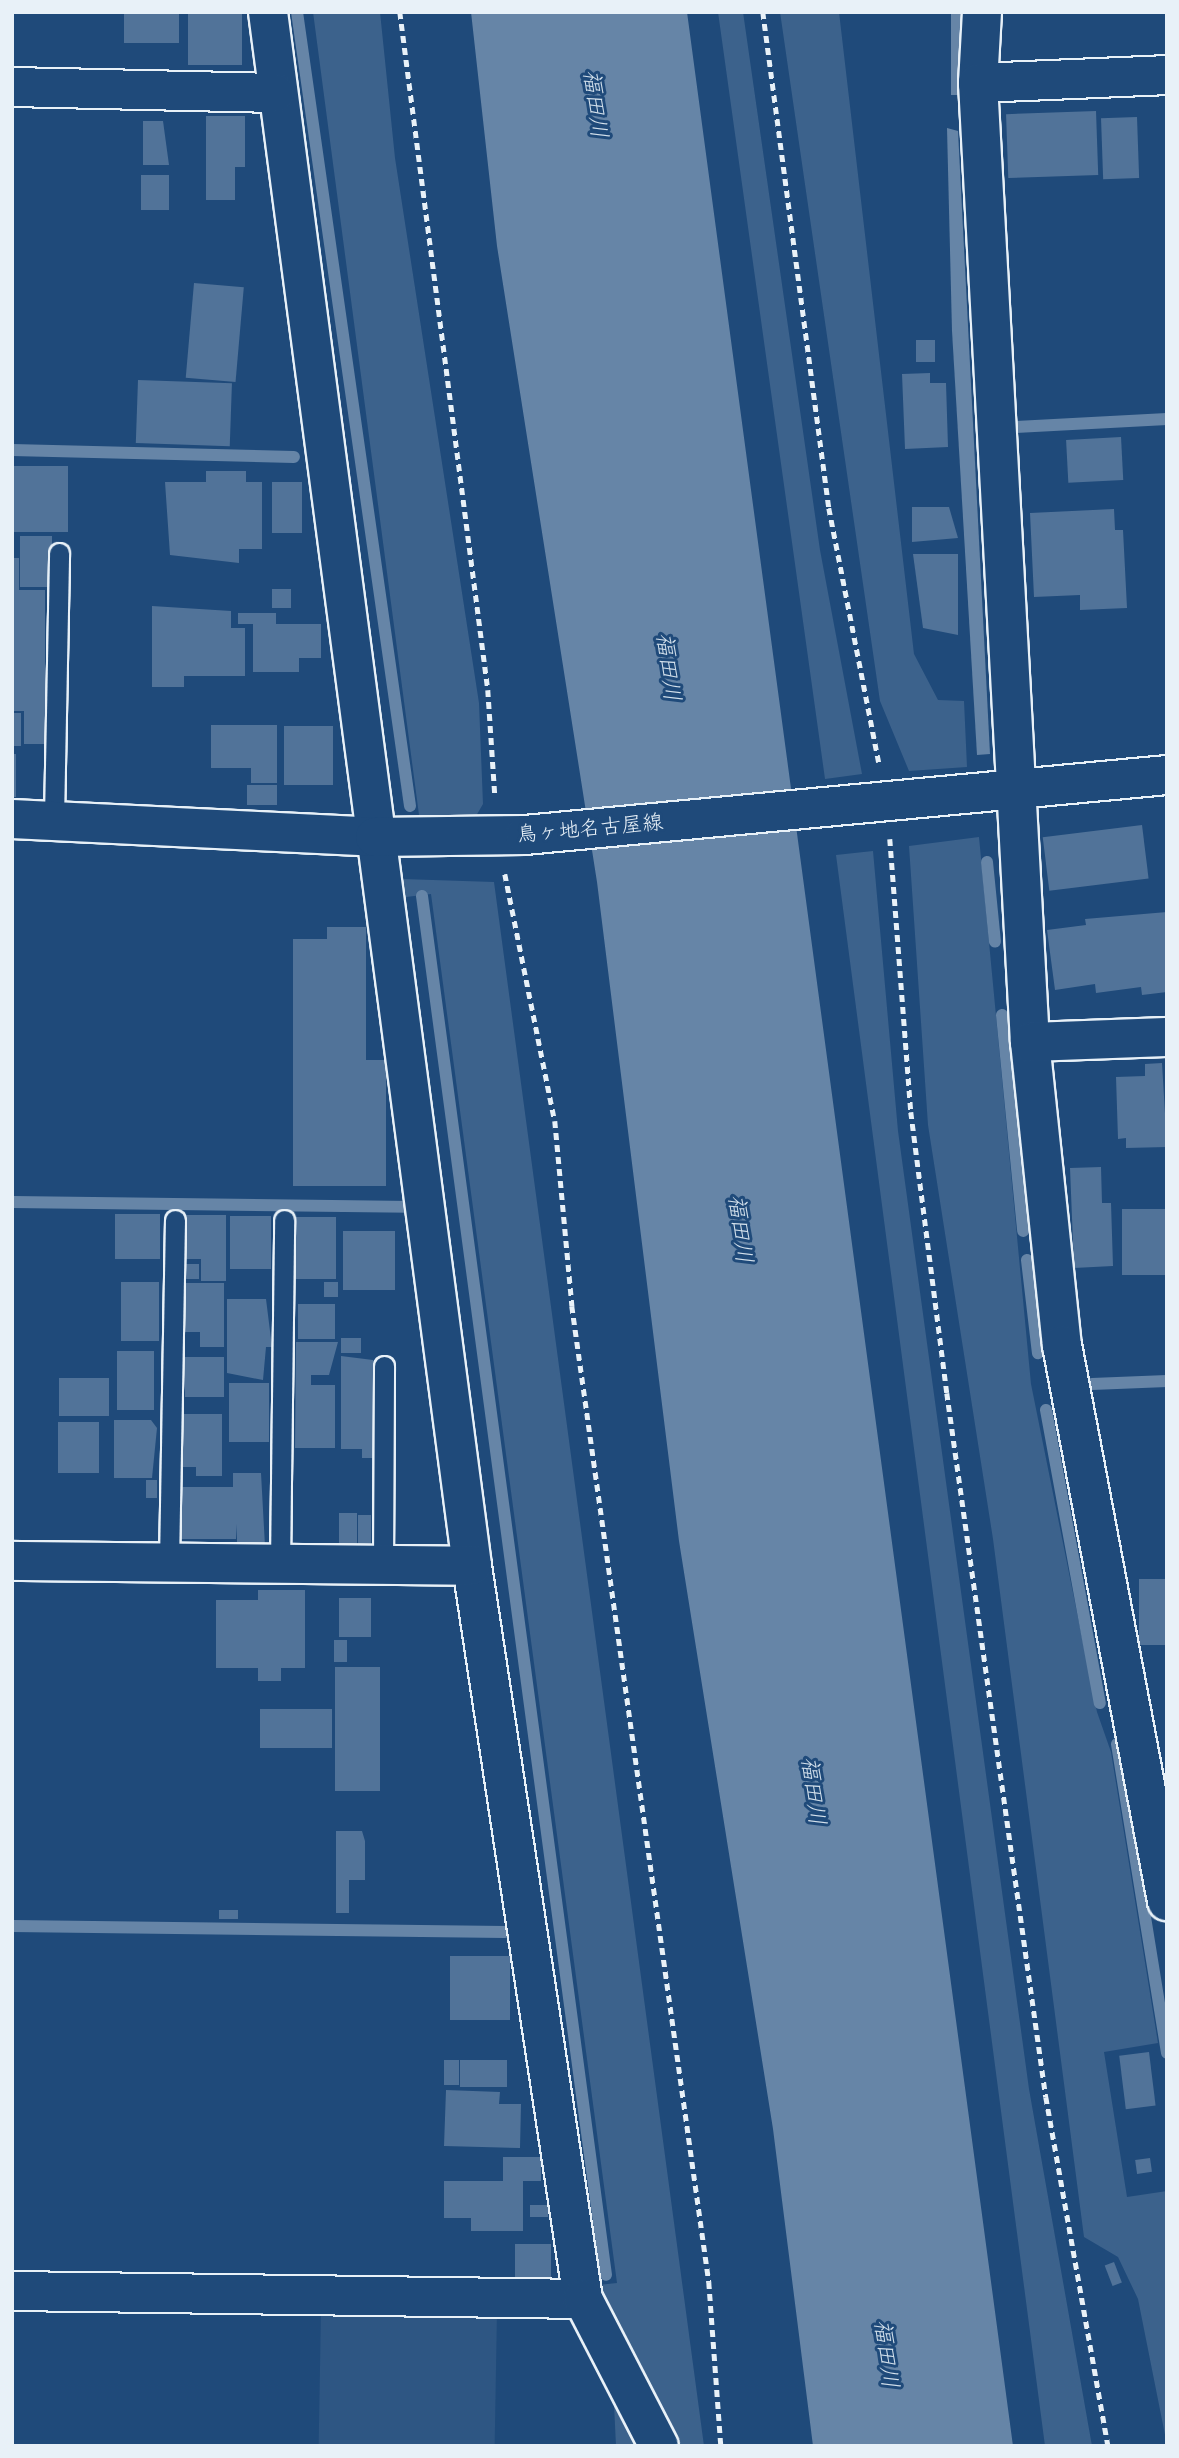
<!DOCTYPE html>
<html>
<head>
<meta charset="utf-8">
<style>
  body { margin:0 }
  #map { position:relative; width:1179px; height:2458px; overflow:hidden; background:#1f4a7a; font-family:Pangolin,"Klee One",sans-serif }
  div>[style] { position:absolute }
  .built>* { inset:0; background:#2e5683; transform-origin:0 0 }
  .green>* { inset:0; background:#3c628c }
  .water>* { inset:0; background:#6685a7; transform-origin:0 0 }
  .stream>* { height:12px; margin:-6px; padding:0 6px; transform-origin:6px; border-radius:6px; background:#6685a7 }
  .building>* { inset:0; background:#517399; transform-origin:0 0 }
  .path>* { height:4.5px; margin-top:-2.25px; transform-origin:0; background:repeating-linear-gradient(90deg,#e8f1f8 0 7px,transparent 0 12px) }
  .roads { filter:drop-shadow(2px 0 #e8f1f8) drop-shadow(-2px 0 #e8f1f8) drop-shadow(0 2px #e8f1f8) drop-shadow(0 -2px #e8f1f8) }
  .service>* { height:19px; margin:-9.5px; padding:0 9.5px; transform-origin:9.5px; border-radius:9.5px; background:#1f4a7a }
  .minor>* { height:38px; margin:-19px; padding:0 19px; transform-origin:19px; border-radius:19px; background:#1f4a7a }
  .secondary>* { height:38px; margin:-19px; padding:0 19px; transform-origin:19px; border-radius:19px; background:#1f4a7a }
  span { translate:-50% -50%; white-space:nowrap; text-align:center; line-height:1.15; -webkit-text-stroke:6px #1f4a7a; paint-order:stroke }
  .street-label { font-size:21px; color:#e8f1f8 }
  .water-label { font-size:23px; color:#d4e1ec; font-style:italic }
  .frame { position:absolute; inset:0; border:14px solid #e8f1f8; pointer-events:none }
</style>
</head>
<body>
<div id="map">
  <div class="built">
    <div style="left:321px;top:2310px;width:176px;height:136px;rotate:1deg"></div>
  </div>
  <div class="green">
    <div style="clip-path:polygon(313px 12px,380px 12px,395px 158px,479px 703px,483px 804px,476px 816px,419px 815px)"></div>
    <div style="clip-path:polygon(718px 12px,743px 12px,820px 550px,862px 774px,825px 779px)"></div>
    <div style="clip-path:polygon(780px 12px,839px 12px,914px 654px,938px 700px,964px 701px,967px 767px,909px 771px,880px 701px)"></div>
    <div style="clip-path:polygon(979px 837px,1031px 1384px,1097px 1712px,1111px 1752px,1158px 2043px,1104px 2052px,1127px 2197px,1167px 2191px,1167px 2445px,1138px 2299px,1118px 2257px,1084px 2237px,993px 1539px,928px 1125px,909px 846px)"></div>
    <div style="clip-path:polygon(873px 851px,898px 1131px,1029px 2089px,1092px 2446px,1045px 2446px,836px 855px)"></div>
    <div style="clip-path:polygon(402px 879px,494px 882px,704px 2446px,678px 2446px,598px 2285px,617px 2283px,431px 894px,406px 897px)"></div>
    <div style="clip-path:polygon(626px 2401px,647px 2446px,616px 2446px,614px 2404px)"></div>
  </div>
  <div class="water">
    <div style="clip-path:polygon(471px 12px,687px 12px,1013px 2446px,813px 2446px,773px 2129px,679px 1541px,597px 882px,497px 246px)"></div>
    <div style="left:951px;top:12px;width:11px;height:83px"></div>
    <div style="clip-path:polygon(947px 128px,958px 131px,990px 754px,977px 755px,952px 331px)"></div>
  </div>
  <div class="stream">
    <div style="left:297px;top:12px;width:802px;rotate:81.9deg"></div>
    <div style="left:1014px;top:427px;width:153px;rotate:-3deg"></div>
    <div style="left:12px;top:450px;width:282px;rotate:1.4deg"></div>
    <div style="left:987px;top:862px;width:80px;rotate:84.3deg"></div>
    <div style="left:422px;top:896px;width:1391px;rotate:82.4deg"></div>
    <div style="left:1002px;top:1015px;width:217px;rotate:84.4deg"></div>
    <div style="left:12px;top:1202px;width:399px;rotate:0.7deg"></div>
    <div style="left:1027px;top:1260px;width:94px;rotate:83.3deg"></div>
    <div style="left:1092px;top:1384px;width:75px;rotate:-2.3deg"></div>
    <div style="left:1046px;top:1410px;width:298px;rotate:79.6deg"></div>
    <div style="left:1117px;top:1744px;width:313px;rotate:80.8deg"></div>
    <div style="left:12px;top:1926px;width:493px;rotate:0.7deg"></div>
  </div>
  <div class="building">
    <div style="left:124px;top:12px;width:55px;height:31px"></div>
    <div style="left:188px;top:12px;width:54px;height:53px"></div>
    <div style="left:1096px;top:111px;width:64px;height:90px;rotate:88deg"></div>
    <div style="clip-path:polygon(206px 116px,245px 116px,245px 167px,235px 167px,235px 200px,206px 200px)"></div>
    <div style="left:1137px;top:117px;width:61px;height:36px;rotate:88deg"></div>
    <div style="clip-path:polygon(143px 121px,163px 121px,169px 165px,143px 165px)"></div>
    <div style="left:141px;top:175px;width:28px;height:35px"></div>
    <div style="left:194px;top:283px;width:50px;height:95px;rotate:5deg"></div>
    <div style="left:916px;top:340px;width:19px;height:22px"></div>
    <div style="clip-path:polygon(930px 373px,930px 383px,946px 383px,948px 447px,905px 449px,902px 374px)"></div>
    <div style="left:138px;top:380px;width:94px;height:63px;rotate:2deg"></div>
    <div style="left:1121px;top:437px;width:43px;height:55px;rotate:87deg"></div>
    <div style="left:12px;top:466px;width:56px;height:66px"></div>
    <div style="clip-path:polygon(206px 471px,246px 471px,246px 482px,262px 482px,262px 549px,239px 549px,239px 563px,170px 555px,165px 482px,206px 482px)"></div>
    <div style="left:272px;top:482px;width:30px;height:51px"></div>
    <div style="clip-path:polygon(912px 507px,949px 507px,958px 538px,912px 542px)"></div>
    <div style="clip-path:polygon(1114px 509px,1115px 530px,1123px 530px,1127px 608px,1080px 610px,1080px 595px,1034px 597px,1030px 513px)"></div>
    <div style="left:20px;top:536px;width:32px;height:51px"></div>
    <div style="clip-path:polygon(913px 554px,958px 554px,958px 635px,923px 628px)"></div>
    <div style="clip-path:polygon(12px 558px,19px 558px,19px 590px,45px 590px,45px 744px,24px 744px,24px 711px,12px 711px)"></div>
    <div style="left:272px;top:589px;width:19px;height:19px"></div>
    <div style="clip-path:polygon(152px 606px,231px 611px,231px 628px,245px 628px,245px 676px,184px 676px,184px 687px,152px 687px)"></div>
    <div style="clip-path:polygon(238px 613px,276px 613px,276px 624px,321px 624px,321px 658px,299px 658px,299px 672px,253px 672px,253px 624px,238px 624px)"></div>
    <div style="left:12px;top:713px;width:9px;height:33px"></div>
    <div style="clip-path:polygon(211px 725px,277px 725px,277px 783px,251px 783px,251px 768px,211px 768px)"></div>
    <div style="left:284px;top:726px;width:49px;height:59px"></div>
    <div style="left:12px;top:754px;width:4px;height:43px"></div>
    <div style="left:247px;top:785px;width:30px;height:20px"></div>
    <div style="left:1142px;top:825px;width:54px;height:100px;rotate:83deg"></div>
    <div style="clip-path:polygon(1167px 912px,1167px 992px,1142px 995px,1141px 987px,1096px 993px,1095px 984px,1055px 990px,1047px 930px,1086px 925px,1085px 919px)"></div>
    <div style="clip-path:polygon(327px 927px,366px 927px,366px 1060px,386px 1060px,386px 1186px,293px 1186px,293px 939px,327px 939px)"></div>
    <div style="clip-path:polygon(1162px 1063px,1167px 1147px,1126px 1148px,1126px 1138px,1118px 1139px,1116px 1077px,1145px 1076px,1145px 1064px)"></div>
    <div style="clip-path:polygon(1101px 1167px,1102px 1203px,1111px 1203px,1113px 1266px,1074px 1268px,1070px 1168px)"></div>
    <div style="left:1167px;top:1209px;width:66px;height:45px;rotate:90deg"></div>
    <div style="left:115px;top:1214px;width:45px;height:45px"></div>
    <div style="clip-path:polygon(185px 1215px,226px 1215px,226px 1281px,201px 1281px,201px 1259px,185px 1259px)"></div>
    <div style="left:230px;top:1216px;width:41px;height:53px"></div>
    <div style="left:294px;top:1217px;width:42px;height:62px"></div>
    <div style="left:343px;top:1231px;width:52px;height:59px"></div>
    <div style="left:184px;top:1264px;width:15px;height:15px"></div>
    <div style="left:121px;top:1282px;width:38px;height:59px"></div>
    <div style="left:324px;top:1282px;width:14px;height:15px"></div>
    <div style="clip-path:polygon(185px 1283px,224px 1283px,224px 1347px,200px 1347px,200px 1332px,185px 1332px)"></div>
    <div style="clip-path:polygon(227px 1299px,266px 1299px,272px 1347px,266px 1347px,263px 1380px,227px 1373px)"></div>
    <div style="left:298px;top:1304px;width:37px;height:35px"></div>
    <div style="left:341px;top:1338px;width:20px;height:15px"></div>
    <div style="clip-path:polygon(296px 1342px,338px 1342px,329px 1375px,311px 1375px,311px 1385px,335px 1385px,335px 1448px,295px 1448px)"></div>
    <div style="left:117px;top:1351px;width:37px;height:59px"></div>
    <div style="clip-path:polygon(341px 1356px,373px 1360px,373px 1458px,362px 1458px,362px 1449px,341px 1449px)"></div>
    <div style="left:185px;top:1357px;width:39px;height:40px"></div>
    <div style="left:59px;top:1378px;width:50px;height:38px"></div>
    <div style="left:229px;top:1383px;width:40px;height:59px"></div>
    <div style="clip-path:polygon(181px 1414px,222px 1414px,222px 1476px,196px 1476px,196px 1467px,181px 1467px)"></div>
    <div style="clip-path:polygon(114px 1420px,151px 1420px,157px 1428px,152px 1478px,114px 1478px)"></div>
    <div style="left:58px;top:1422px;width:41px;height:51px"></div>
    <div style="clip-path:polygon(233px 1473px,261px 1473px,265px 1546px,237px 1546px,237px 1524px,236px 1539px,180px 1539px,180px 1487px,233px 1487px)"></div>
    <div style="left:146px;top:1480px;width:11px;height:18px"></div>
    <div style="left:339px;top:1513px;width:18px;height:36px"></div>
    <div style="left:358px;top:1515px;width:13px;height:31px"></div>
    <div style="left:1167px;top:1579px;width:66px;height:28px;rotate:90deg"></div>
    <div style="clip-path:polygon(258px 1590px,305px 1590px,305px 1668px,281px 1668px,281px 1681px,258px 1681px,258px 1668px,216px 1668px,216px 1600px,258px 1600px)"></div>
    <div style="left:339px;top:1598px;width:32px;height:39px"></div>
    <div style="left:334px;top:1640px;width:13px;height:22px"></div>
    <div style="left:335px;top:1667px;width:45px;height:124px"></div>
    <div style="left:260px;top:1709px;width:72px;height:39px"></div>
    <div style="clip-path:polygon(336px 1831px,362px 1831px,365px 1841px,365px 1880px,349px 1880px,349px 1913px,336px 1913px)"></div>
    <div style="left:219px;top:1910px;width:19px;height:9px"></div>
    <div style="left:510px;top:1956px;width:64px;height:60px;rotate:90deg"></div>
    <div style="left:1149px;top:2052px;width:54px;height:30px;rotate:83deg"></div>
    <div style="left:444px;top:2060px;width:15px;height:25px"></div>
    <div style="left:460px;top:2060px;width:47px;height:27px"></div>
    <div style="clip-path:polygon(446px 2090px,500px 2092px,499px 2104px,521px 2104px,520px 2148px,444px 2146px)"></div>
    <div style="clip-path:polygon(503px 2157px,541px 2157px,541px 2181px,523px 2181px,523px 2231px,471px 2231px,471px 2218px,444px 2218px,444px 2181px,503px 2181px)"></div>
    <div style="left:1150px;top:2158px;width:14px;height:15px;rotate:82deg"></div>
    <div style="left:530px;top:2205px;width:18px;height:12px"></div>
    <div style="left:515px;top:2244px;width:36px;height:33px"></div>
    <div style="left:1114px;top:2262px;width:22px;height:10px;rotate:69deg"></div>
  </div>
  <div class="path">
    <div style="left:400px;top:12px;width:684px;rotate:82.6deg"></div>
    <div style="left:488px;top:690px;width:106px;rotate:86.2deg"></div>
    <div style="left:763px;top:12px;width:500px;rotate:82.42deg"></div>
    <div style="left:829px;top:508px;width:259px;rotate:78.9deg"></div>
    <div style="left:890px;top:839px;width:274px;rotate:85.6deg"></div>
    <div style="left:911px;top:1112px;width:283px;rotate:82.7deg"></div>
    <div style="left:947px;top:1393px;width:711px;rotate:82deg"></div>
    <div style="left:1046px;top:2097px;width:354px;rotate:79.9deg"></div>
    <div style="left:505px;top:874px;width:252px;rotate:78.6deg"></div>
    <div style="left:555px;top:1121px;width:186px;rotate:84.7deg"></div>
    <div style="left:572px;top:1306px;width:986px;rotate:82.01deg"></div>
    <div style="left:709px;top:2282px;width:164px;rotate:85.8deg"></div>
  </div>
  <div class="roads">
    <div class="service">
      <div style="left:54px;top:819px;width:266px;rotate:-88.9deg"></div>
      <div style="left:169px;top:1563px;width:343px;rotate:-89deg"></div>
      <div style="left:280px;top:1564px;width:344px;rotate:-89.3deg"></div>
      <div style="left:383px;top:1565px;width:199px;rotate:-89.7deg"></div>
    </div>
    <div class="minor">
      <div style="left:268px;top:12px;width:1567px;rotate:82.52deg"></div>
      <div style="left:472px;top:1566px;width:741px;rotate:81.39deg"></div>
      <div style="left:982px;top:12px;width:71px;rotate:93.2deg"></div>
      <div style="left:978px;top:83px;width:960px;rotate:86.9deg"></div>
      <div style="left:1030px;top:1042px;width:305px;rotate:84deg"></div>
      <div style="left:1062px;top:1345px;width:566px;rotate:79.31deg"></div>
      <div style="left:978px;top:83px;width:189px;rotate:-2.4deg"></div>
      <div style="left:12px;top:87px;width:263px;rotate:1.3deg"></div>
      <div style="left:1030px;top:1042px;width:137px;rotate:-2.1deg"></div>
      <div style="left:12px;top:1561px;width:460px;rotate:0.6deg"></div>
      <div style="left:12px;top:2291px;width:571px;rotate:0.8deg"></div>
      <div style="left:583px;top:2299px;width:165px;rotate:62.7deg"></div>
    </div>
    <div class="secondary">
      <div style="left:12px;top:819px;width:363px;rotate:2.8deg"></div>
      <div style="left:375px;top:837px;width:150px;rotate:-0.8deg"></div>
      <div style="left:525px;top:835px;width:645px;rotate:-5.34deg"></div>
    </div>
  </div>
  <div class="street-label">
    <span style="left:590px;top:829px;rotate:-5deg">鳥ヶ地名古屋線</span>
  </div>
  <div class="water-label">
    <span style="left:595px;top:104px;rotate:83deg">福田川</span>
    <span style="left:668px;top:667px;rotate:83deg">福田川</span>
    <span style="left:740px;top:1229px;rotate:83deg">福田川</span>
    <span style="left:813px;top:1791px;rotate:83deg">福田川</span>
    <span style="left:886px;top:2354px;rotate:83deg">福田川</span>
  </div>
  <div class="frame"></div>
</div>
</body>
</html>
